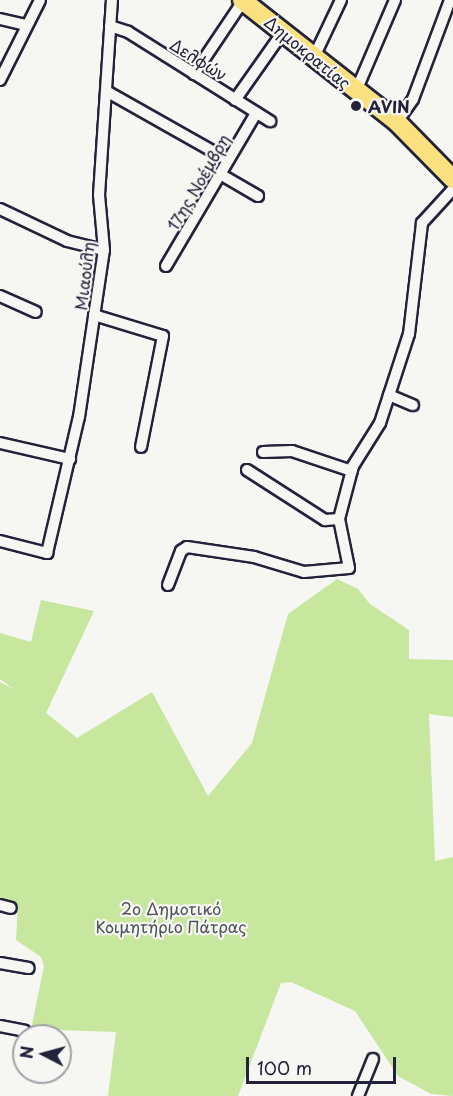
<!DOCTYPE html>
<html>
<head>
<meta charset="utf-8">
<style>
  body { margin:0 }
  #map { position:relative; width:453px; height:1096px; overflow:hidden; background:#f6f6f2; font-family:"Playpen Sans",sans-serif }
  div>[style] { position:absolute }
  .green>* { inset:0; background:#c7e69e }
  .roads { filter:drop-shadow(2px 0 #22223b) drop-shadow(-2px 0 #22223b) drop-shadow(0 2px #22223b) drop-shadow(0 -2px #22223b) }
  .street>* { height:10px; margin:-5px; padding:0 5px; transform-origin:5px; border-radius:5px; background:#f6f6f2 }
  .primary>* { height:18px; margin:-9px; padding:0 9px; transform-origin:9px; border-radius:9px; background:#fbe080 }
  .dots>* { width:16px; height:16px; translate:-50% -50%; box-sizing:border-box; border:3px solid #f6f6f2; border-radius:50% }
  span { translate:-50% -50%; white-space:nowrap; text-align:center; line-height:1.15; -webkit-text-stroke:4.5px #f6f6f2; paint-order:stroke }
  .street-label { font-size:16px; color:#22223b }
  .poi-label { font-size:16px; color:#22223b; font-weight:700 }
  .left { translate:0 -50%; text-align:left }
  .park-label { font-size:16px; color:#4b5354 }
  .north { position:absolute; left:12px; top:1024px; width:60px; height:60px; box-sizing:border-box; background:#f6f6f2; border:2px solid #a1a1a9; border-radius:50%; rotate:276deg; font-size:16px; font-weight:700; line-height:24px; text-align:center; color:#22223b }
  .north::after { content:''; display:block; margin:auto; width:21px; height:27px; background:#22223b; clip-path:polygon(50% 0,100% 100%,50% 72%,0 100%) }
  .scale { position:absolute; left:246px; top:1057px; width:150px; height:27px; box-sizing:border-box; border:3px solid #22223b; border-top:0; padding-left:8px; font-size:18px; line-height:21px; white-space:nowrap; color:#22223b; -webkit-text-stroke:4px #f6f6f2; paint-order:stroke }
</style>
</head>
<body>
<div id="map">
  <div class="green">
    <div style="clip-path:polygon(337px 579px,358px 589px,370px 604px,409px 630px,409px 659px,453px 660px,453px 717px,429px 714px,435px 861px,453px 857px,453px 1096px,431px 1094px,398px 1076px,355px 1011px,291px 982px,281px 983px,238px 1096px,108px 1096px,116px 1032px,31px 1029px,44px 966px,41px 957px,16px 940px,18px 905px,0 901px,0 682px,15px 690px,0 679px,0 633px,31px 642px,41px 600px,94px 611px,46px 713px,77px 738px,152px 692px,208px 796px,252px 743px,288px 614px)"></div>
  </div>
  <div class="roads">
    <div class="street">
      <div style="left:0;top:19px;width:27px;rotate:13deg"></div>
      <div style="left:110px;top:26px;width:19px;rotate:18deg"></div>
      <div style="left:128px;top:32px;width:168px;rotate:32.1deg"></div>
      <div style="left:314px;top:57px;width:63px;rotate:-64.7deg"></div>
      <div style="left:194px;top:74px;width:88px;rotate:-56.1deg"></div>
      <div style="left:0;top:80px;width:89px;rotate:-63.4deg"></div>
      <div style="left:356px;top:91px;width:99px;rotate:-66.8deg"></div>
      <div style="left:108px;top:92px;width:138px;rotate:29.5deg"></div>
      <div style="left:235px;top:100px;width:83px;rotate:-54.8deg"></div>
      <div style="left:397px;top:122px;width:28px;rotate:-55deg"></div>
      <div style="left:413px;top:99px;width:106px;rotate:-69.5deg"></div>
      <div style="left:220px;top:174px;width:44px;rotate:30.1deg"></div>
      <div style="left:0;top:209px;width:74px;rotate:25.5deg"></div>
      <div style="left:67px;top:241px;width:38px;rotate:14deg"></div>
      <div style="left:166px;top:266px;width:178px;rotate:-59.5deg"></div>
      <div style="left:0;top:296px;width:39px;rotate:24deg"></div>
      <div style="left:94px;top:315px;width:72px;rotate:16.9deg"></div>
      <div style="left:163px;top:336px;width:113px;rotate:101.2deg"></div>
      <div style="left:389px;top:395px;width:26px;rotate:23deg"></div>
      <div style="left:0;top:443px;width:72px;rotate:12.9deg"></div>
      <div style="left:263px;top:452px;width:29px;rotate:-2deg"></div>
      <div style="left:292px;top:451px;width:63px;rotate:18.4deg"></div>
      <div style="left:247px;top:470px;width:93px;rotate:32.7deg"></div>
      <div style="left:325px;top:520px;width:14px;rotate:-4deg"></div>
      <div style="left:0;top:541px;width:49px;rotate:14.3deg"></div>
      <div style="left:47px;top:553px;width:140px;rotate:-76.8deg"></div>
      <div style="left:79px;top:417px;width:169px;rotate:-81.5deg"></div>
      <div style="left:104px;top:250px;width:55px;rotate:-95.2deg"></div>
      <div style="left:99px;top:195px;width:195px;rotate:-86.2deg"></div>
      <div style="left:168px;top:585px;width:36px;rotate:-69deg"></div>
      <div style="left:181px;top:551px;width:7px;rotate:-34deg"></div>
      <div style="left:187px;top:547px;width:68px;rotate:8.5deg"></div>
      <div style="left:254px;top:557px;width:52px;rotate:16.7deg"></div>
      <div style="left:304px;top:572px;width:45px;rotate:-5.1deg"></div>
      <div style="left:349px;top:568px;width:50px;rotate:-101.5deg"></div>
      <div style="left:339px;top:519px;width:55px;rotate:-75.2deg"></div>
      <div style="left:353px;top:466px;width:51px;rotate:-57.9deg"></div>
      <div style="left:380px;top:423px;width:94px;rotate:-72deg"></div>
      <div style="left:409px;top:334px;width:112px;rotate:-83.3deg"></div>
      <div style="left:422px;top:223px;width:46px;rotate:-47.6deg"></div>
      <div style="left:0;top:905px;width:11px;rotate:15deg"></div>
      <div style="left:0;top:963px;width:29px;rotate:10deg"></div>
      <div style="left:0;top:1026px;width:25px;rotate:11deg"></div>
      <div style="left:358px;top:1096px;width:40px;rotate:-68deg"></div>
    </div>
    <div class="primary">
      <div style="left:242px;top:0;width:197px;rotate:38.2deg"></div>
      <div style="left:397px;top:122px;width:80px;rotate:45.5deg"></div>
    </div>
  </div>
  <div class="dots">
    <div style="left:356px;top:106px;background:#22223b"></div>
  </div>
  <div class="street-label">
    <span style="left:308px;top:52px;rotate:39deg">Δημοκρατίας</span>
    <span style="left:199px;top:59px;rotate:32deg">Δελφών</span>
    <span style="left:198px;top:182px;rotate:-60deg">17ης Νοέμβρη</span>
    <span style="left:84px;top:276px;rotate:-83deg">Μιαούλη</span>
  </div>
  <div class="poi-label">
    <span class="left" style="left:368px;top:106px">AVIN</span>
  </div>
  <div class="park-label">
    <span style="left:171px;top:917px">2o Δημοτικό<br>Κοιμητήριο Πάτρας</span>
  </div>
  <div class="north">N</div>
  <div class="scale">100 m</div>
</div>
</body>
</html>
